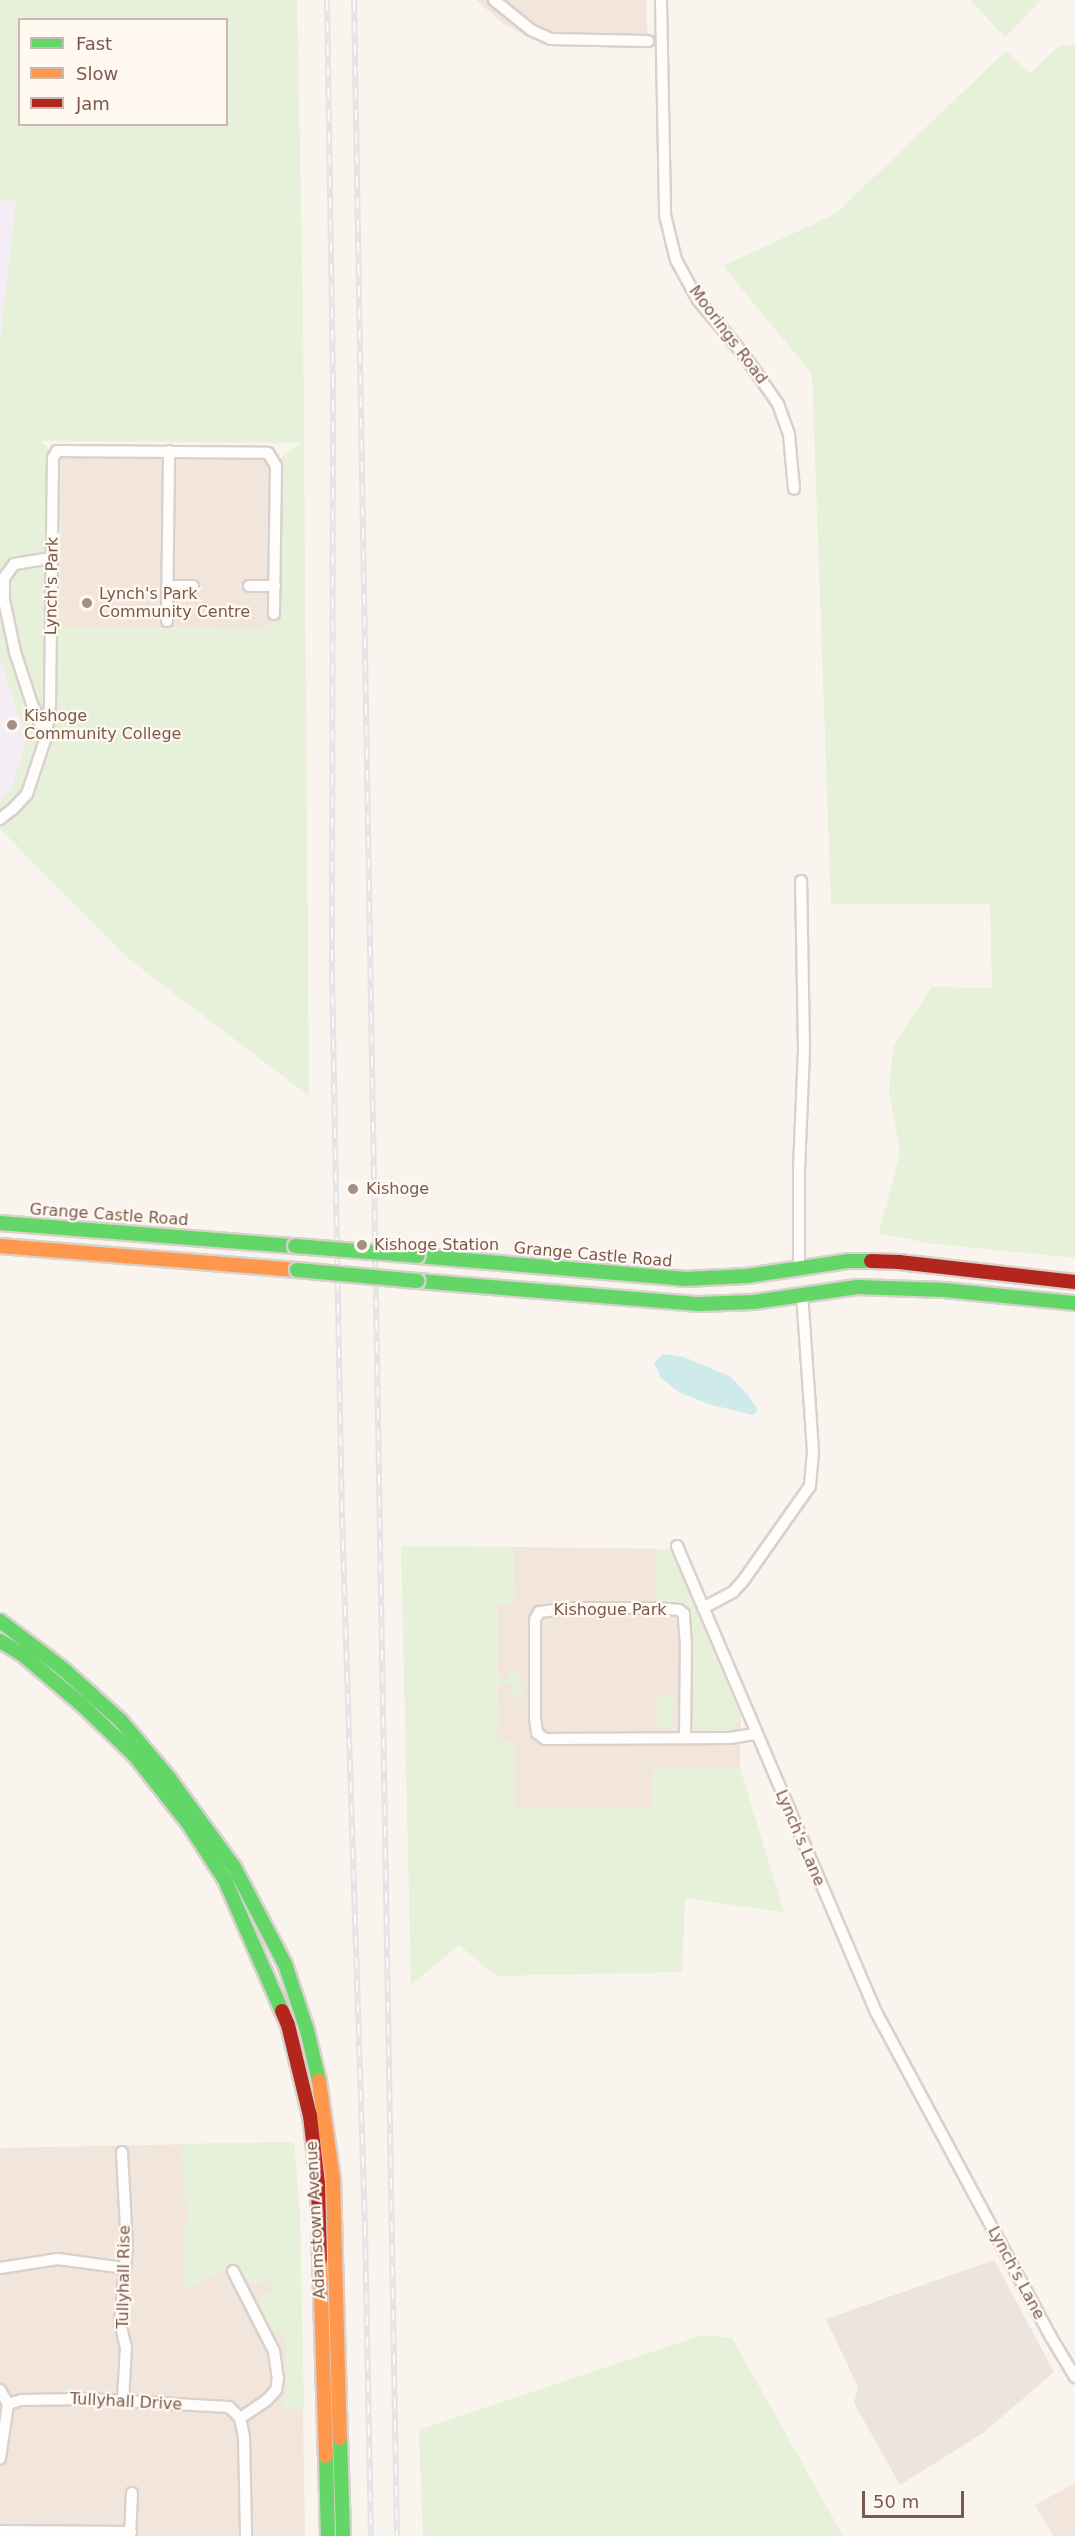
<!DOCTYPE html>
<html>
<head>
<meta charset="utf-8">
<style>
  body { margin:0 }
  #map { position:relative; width:1075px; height:2536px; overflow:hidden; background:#f9f4ee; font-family:"DejaVu Sans",sans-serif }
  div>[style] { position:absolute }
  .residential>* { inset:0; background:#f2e6dc }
  .industrial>* { inset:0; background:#ede4df }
  .education>* { inset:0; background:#f5edf5 }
  .green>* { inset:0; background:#e7f0d9 }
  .water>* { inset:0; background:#cfeaea }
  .roads { filter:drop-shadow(2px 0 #d9d1cc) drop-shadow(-2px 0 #d9d1cc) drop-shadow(0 2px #d9d1cc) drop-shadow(0 -2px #d9d1cc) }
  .street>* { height:10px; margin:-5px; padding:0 5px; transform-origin:5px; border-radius:5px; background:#fefdfc }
  .fast>* { height:14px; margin:-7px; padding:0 7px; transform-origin:7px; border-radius:7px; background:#63d668 }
  .slow>* { height:14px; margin:-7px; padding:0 7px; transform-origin:7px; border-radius:7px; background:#ff974d }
  .jam>* { height:14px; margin:-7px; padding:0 7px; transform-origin:7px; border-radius:7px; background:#b3261e }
  .rail>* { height:6px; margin-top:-3px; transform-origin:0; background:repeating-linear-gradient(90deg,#fff9f2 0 11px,#e5e3e6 0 22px); box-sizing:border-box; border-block:2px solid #e5e3e6 }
  .bridges { filter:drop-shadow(2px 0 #d9cfca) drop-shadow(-2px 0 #d9cfca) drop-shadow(0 2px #d9cfca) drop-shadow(0 -2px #d9cfca) }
  .fast-bridge>* { height:14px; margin:-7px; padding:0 7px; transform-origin:7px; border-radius:7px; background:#63d668 }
  .dots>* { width:16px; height:16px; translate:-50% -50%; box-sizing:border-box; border:3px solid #fff9f2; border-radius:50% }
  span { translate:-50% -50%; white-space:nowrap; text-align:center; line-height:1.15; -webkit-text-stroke:4.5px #fff9f2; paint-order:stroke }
  .street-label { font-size:16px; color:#7a594c }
  .poi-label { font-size:16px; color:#7a594c }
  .left { translate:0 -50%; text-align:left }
  .legend { position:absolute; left:18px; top:18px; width:210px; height:108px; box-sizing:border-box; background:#fff9f2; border:2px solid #cab9b0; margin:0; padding:8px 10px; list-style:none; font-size:18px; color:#7a594c }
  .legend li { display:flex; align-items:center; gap:12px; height:30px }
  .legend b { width:30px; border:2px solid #cab9b0 }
  .scale { position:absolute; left:862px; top:2491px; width:102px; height:27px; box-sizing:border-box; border:3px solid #7a594c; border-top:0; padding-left:8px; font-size:18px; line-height:21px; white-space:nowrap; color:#7a594c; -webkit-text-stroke:4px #fff9f2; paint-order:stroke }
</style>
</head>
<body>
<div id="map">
  <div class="residential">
    <div style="clip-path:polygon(476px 0,646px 0,648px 47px,544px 45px,505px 25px)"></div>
    <div style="clip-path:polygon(69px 456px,264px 458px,269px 467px,269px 629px,60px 628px,61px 460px)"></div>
    <div style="clip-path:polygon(514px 1547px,670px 1549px,741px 1717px,740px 1768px,653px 1767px,652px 1809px,514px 1808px,514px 1743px,497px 1742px,498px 1604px,513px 1604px)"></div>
    <div style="clip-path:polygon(294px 2142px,300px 2220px,305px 2536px,0 2536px,0 2148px)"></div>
    <div style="clip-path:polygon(1075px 2483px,1075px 2536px,1053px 2536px,1035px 2505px)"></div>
  </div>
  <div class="industrial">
    <div style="clip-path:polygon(994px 2260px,1054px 2372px,983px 2433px,900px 2485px,854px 2403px,858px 2387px,826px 2319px)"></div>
  </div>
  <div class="education">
    <div style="clip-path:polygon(16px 200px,1px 335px,0 342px,0 201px)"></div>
    <div style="clip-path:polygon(0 658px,18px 715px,28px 735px,11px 791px,0 801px)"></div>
  </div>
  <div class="green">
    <div style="clip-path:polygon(evenodd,0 0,297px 0,303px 311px,309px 1096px,129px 959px,0 829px,0 801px,11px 790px,28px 735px,18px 715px,0 658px,0 342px,16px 200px,0 201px,0 0,20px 20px,226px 20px,226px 124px,20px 124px,20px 20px,0 0,40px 441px,302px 443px,269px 467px,269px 629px,60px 628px,61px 460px,40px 441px)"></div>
    <div style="clip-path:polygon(970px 0,1041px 0,1005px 37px)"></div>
    <div style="clip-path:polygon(1075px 45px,1075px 1258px,928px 1243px,879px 1233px,900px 1152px,889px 1090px,894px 1044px,932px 987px,992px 988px,990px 904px,831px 904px,812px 374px,723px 266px,835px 214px,1006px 51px,1030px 74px,1059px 46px)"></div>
    <div style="clip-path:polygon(401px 1546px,514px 1547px,513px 1601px,512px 1604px,498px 1604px,497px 1678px,508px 1679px,509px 1673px,519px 1673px,519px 1687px,523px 1688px,523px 1697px,511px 1697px,511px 1683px,497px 1683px,497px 1742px,514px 1742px,514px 1808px,652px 1809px,653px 1767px,740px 1768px,784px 1912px,685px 1898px,682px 1972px,496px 1976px,459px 1945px,411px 1985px)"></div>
    <div style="clip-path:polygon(657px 1549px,670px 1549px,741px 1717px,728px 1733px,699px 1732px,691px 1725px,689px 1616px,683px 1607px,672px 1603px,656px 1603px)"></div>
    <div style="clip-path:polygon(657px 1695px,674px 1697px,671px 1727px,657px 1728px)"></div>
    <div style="clip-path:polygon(294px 2142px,300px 2220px,304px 2406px,301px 2406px,301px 2409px,281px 2410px,286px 2383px,285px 2334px,270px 2331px,259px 2304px,261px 2296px,274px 2290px,270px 2280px,252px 2284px,246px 2279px,237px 2263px,185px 2290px,184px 2229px,187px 2228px,187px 2202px,183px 2202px,182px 2144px)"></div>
    <div style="clip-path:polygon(702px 2335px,732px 2338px,843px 2536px,423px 2536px,419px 2430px)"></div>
  </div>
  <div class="water">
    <div style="clip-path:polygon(663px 1354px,684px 1357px,731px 1377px,748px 1395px,758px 1410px,753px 1415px,708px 1404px,679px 1392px,661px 1378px,654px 1363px)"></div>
  </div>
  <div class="roads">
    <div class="street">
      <div style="left:494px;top:0;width:48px;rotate:39deg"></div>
      <div style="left:531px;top:30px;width:22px;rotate:24deg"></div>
      <div style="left:551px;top:39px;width:97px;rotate:1.2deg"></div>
      <div style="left:661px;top:0;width:215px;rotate:88.9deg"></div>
      <div style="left:665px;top:215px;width:46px;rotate:76.3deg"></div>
      <div style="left:676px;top:260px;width:46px;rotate:61.2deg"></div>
      <div style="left:698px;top:300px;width:72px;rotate:50.1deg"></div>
      <div style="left:744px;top:355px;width:60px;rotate:55.2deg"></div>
      <div style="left:778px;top:404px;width:33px;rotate:70deg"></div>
      <div style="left:789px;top:435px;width:54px;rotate:84.7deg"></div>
      <div style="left:167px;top:586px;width:26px"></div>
      <div style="left:249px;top:586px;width:26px"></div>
      <div style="left:167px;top:621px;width:170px;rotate:-89.3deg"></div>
      <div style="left:46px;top:737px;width:36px;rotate:-113deg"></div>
      <div style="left:32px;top:704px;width:55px;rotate:-108.1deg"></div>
      <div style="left:15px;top:652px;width:53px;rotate:-101.9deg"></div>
      <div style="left:4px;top:600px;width:22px;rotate:-90deg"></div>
      <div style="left:4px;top:578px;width:17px;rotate:-54deg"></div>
      <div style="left:14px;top:564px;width:38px;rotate:-9deg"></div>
      <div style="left:0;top:819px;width:16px;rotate:-38deg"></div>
      <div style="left:13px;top:809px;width:21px;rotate:-47deg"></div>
      <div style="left:27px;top:794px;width:60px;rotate:-71.6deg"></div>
      <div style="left:46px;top:737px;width:33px;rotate:-83deg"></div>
      <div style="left:50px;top:704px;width:246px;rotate:-89.3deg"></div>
      <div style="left:53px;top:458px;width:8px;rotate:-60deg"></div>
      <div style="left:57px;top:451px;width:211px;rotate:0.5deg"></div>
      <div style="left:268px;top:453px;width:15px;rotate:58deg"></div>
      <div style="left:276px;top:466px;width:148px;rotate:90.8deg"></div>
      <div style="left:799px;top:1270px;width:101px;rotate:-90deg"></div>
      <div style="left:799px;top:1169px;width:121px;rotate:-87.6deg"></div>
      <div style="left:804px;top:1048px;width:167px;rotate:-91deg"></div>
      <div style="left:677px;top:1546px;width:507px;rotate:66.88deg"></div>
      <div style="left:876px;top:2012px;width:369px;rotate:61.7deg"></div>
      <div style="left:1051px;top:2337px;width:47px;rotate:59deg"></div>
      <div style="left:703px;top:1608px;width:34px;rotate:-28deg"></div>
      <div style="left:733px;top:1592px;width:15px;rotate:-48deg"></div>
      <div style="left:743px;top:1581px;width:116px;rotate:-54.8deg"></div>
      <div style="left:810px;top:1486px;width:35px;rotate:-85deg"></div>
      <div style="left:813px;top:1451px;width:156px;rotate:-94deg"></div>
      <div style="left:685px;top:1738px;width:92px;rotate:-89.4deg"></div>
      <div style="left:686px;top:1646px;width:32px;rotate:-94deg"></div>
      <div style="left:684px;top:1614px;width:6px;rotate:-141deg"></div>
      <div style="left:679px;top:1610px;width:22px;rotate:-175deg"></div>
      <div style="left:657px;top:1608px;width:85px;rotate:180deg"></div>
      <div style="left:572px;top:1608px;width:33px;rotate:173deg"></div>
      <div style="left:539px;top:1612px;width:9px;rotate:117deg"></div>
      <div style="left:535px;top:1620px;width:98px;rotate:90deg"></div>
      <div style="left:535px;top:1718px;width:15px;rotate:82deg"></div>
      <div style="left:537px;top:1733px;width:10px;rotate:37deg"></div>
      <div style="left:545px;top:1739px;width:185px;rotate:-0.3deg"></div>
      <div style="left:730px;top:1738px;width:26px;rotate:-9deg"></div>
      <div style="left:122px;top:2152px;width:94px;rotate:87deg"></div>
      <div style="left:127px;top:2246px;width:76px;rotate:95.3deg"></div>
      <div style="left:120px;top:2322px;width:27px;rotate:77deg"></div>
      <div style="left:126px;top:2348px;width:52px;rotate:93.3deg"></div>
      <div style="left:0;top:2268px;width:59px;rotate:-8.8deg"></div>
      <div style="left:58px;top:2259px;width:68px;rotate:7.7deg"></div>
      <div style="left:233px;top:2271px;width:90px;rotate:62.9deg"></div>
      <div style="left:274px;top:2351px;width:27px;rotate:82deg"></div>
      <div style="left:278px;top:2378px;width:12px;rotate:99deg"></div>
      <div style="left:276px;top:2390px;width:13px;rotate:132deg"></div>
      <div style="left:267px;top:2400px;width:32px;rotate:146deg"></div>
      <div style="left:0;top:2390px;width:16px;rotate:60deg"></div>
      <div style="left:8px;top:2404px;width:55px;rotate:98.4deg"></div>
      <div style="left:8px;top:2404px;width:14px;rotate:-17deg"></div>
      <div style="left:21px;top:2400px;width:66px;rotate:-0.9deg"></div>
      <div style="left:87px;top:2399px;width:142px;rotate:3.2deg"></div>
      <div style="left:229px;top:2407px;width:16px;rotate:45deg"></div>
      <div style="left:240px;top:2418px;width:19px;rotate:78deg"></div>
      <div style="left:244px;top:2437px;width:99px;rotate:88.8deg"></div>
      <div style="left:0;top:2531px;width:131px;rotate:0.4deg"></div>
      <div style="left:130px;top:2536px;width:43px;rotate:-87.3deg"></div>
    </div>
    <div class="fast">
      <div style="left:0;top:1223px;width:296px;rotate:4.5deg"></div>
      <div style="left:418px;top:1256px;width:267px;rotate:4.9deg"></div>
      <div style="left:684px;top:1279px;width:63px;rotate:-2.7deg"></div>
      <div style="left:747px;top:1276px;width:102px;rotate:-8.4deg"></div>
      <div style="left:848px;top:1261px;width:23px"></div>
      <div style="left:418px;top:1281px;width:282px;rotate:4.7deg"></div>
      <div style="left:699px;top:1304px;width:55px;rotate:-2.1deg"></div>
      <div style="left:754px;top:1302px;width:104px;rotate:-8.3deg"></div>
      <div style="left:857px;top:1287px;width:87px;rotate:2deg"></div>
      <div style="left:944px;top:1290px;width:132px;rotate:5.7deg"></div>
      <div style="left:0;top:1621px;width:78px;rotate:37.2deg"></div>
      <div style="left:62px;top:1668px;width:79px;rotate:41.9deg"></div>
      <div style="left:121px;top:1721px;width:75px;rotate:49.9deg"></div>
      <div style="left:169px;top:1778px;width:110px;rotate:53.9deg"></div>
      <div style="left:234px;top:1867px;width:110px;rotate:62.3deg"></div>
      <div style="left:285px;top:1964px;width:70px;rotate:71.6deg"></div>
      <div style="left:307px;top:2030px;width:52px;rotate:76.8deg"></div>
      <div style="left:0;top:1641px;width:27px;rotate:31deg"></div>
      <div style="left:23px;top:1655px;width:76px;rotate:40.2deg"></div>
      <div style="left:81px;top:1704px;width:75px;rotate:43.9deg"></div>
      <div style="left:135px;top:1756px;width:85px;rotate:51.7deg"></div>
      <div style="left:188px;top:1823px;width:68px;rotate:57deg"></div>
      <div style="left:225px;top:1880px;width:143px;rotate:66.5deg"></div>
      <div style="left:340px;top:2438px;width:98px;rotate:88.2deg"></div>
      <div style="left:326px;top:2456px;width:80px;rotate:88.6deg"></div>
    </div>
    <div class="slow">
      <div style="left:0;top:1246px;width:298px;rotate:4.6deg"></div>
      <div style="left:319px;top:2081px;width:99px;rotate:81.9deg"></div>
      <div style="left:333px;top:2179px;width:259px;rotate:88.5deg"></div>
      <div style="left:320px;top:2259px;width:197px;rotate:88.3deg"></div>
    </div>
    <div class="jam">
      <div style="left:871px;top:1261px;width:28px;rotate:2deg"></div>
      <div style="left:899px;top:1262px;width:177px;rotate:6.5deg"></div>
      <div style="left:282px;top:2011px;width:15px;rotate:67deg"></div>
      <div style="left:288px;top:2025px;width:94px;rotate:76.4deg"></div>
      <div style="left:310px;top:2116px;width:67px;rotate:83.2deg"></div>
      <div style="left:318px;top:2183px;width:76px;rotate:88.5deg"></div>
    </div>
  </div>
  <div class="rail">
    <div style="left:327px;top:0;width:378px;rotate:89.1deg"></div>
    <div style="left:333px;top:378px;width:595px;rotate:90.1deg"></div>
    <div style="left:332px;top:973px;width:545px;rotate:88.95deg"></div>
    <div style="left:342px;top:1518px;width:709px;rotate:88.14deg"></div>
    <div style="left:365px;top:2227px;width:309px;rotate:88.9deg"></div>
    <div style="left:354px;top:0;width:2536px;rotate:89.03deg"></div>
  </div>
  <div class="bridges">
    <div class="fast-bridge">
      <div style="left:295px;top:1246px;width:123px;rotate:4.6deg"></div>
      <div style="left:297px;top:1270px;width:121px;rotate:5.2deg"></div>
    </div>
  </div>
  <div class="dots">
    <div style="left:87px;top:603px;background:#a68f85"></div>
    <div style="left:12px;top:725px;background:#a68f85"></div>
    <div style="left:353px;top:1189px;background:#a68f85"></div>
    <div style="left:362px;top:1245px;background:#a68f85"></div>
  </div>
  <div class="street-label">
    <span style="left:728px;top:335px;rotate:53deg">Moorings Road</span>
    <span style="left:52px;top:586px;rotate:-89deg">Lynch's Park</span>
    <span style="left:109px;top:1215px;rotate:4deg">Grange Castle Road</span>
    <span style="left:593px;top:1255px;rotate:5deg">Grange Castle Road</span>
    <span style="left:610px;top:1610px">Kishogue Park</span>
    <span style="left:800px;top:1838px;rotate:67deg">Lynch's Lane</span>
    <span style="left:316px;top:2220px;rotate:-93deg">Adamstown Avenue</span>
    <span style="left:1016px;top:2273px;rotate:62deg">Lynch's Lane</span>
    <span style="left:124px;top:2277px;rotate:-89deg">Tullyhall Rise</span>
    <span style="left:126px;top:2402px;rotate:3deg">Tullyhall Drive</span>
  </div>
  <div class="poi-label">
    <span class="left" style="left:99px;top:603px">Lynch's Park<br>Community Centre</span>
    <span class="left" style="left:24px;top:725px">Kishoge<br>Community College</span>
    <span class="left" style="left:366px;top:1189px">Kishoge</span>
    <span class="left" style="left:374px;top:1245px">Kishoge Station</span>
  </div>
  <ul class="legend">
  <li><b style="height:8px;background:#63d668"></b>Fast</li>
  <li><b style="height:8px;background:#ff974d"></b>Slow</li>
  <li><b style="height:8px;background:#b3261e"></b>Jam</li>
  </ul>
  <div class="scale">50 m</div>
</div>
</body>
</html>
